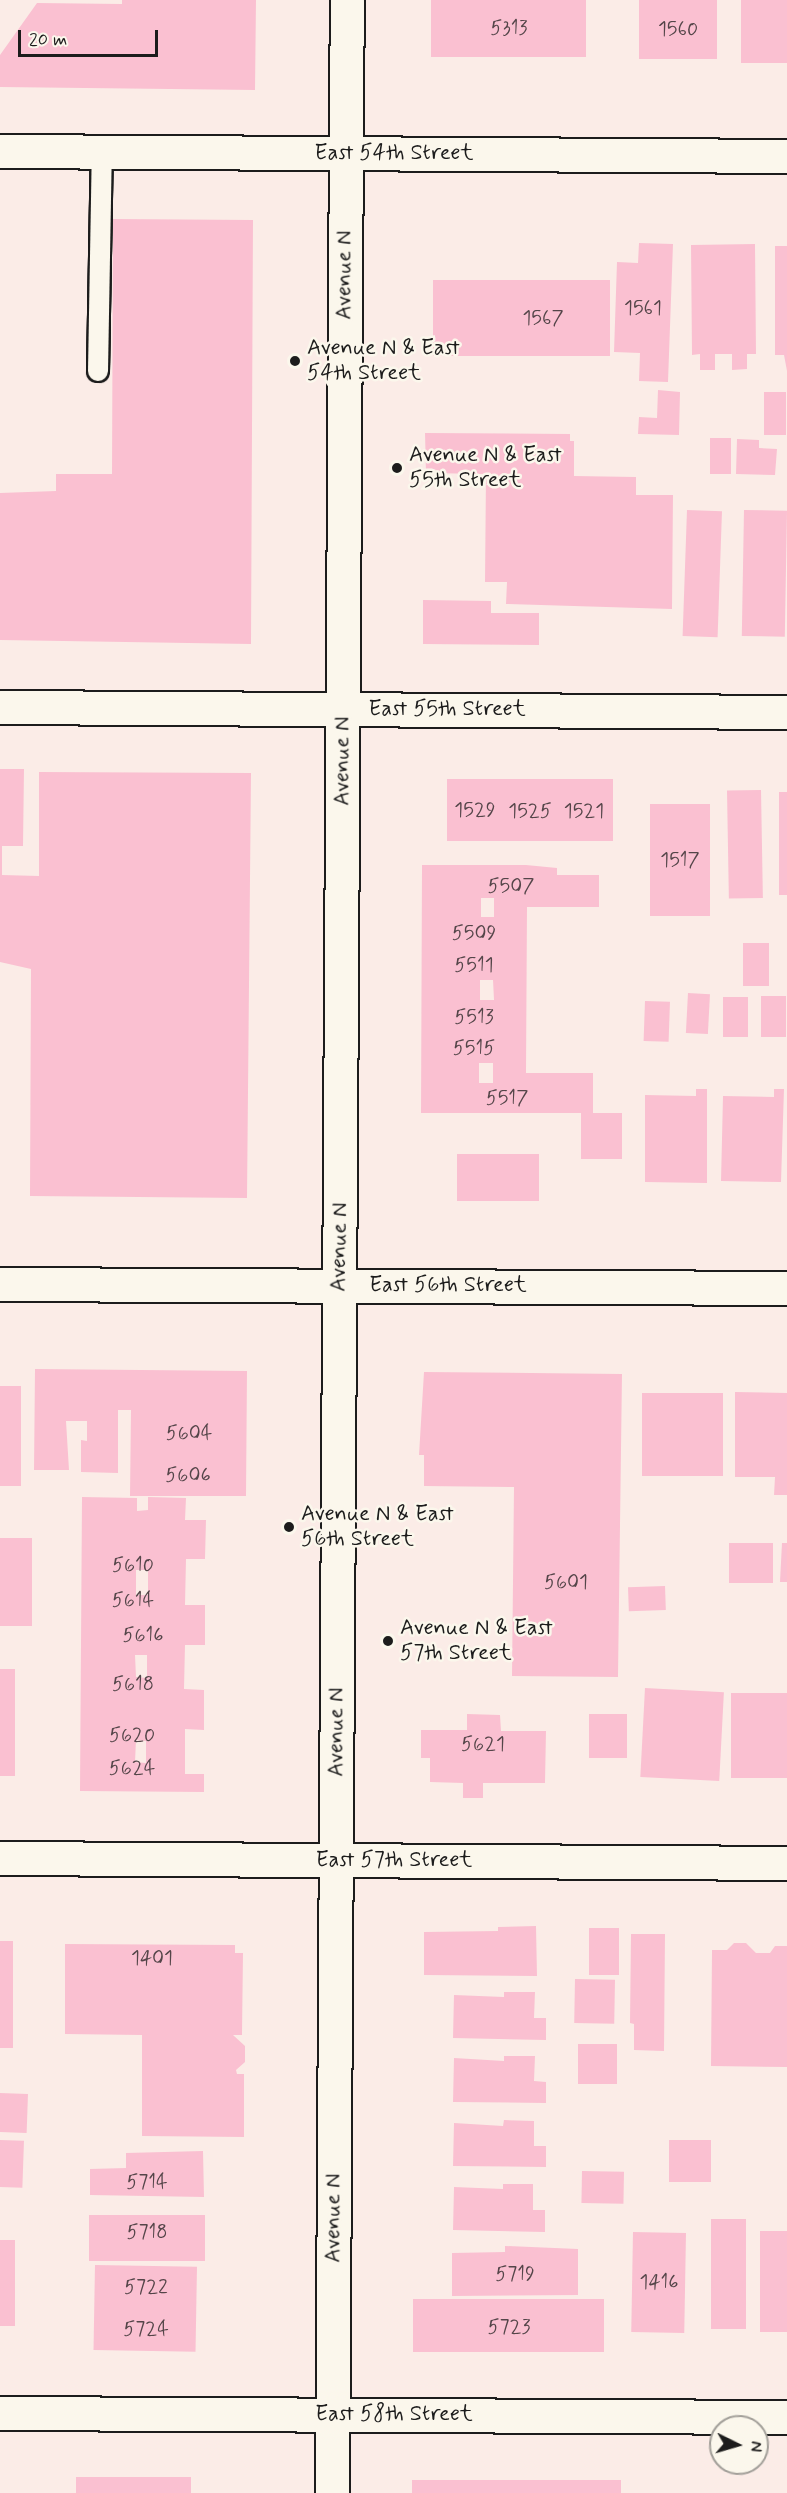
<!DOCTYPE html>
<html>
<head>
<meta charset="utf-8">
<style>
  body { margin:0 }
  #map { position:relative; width:787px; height:2493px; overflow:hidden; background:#fbece7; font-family:Mynerve,sans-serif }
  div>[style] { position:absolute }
  .building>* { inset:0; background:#fac0d1; transform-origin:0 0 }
  .roads { filter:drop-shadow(2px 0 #1c1c1c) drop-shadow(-2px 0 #1c1c1c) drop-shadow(0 2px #1c1c1c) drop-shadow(0 -2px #1c1c1c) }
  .lane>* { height:20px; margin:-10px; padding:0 10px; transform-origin:10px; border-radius:10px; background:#fbf7ec }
  .street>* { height:33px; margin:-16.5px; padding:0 16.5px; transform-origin:16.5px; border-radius:16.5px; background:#fbf7ec }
  .dots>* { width:16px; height:16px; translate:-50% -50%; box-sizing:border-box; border:3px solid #fbf7ec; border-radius:50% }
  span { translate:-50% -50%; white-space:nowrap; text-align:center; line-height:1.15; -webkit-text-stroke:5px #fbf7ec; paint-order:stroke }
  .number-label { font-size:20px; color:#544549 }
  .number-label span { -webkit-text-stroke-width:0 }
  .street-label { font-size:22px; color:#1c1c1c }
  .poi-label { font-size:22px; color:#1c1c1c }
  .left { translate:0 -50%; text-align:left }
  .north { position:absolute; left:709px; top:2415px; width:60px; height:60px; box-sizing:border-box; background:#fbf7ec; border:2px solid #a29f99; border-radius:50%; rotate:95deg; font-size:16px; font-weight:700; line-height:24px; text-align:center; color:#1c1c1c }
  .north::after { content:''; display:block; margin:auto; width:21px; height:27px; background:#1c1c1c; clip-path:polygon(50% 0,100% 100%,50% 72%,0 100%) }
  .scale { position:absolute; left:18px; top:30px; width:140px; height:27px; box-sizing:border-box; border:3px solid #1c1c1c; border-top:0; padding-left:8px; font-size:18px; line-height:21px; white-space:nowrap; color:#1c1c1c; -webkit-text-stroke:4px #fbf7ec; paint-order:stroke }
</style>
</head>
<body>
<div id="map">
  <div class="building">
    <div style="clip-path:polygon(122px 0,256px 0,255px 90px,0 87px,0 55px,37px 3px,122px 4px)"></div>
    <div style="left:431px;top:0;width:155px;height:57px"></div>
    <div style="left:639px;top:0;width:78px;height:59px"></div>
    <div style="left:741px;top:0;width:46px;height:63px"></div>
    <div style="clip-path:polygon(113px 219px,253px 220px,251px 644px,0 640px,0 493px,56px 491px,56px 474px,112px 474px)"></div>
    <div style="clip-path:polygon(639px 243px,673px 244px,668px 382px,639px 381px,640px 353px,614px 352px,617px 262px,638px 263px)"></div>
    <div style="clip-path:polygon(755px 244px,756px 354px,747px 354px,747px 369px,732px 370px,732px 354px,715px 354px,715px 370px,700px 370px,700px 354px,692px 355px,691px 245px)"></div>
    <div style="clip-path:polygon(775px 246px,787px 246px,787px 371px,784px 355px,775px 355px)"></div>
    <div style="left:433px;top:280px;width:177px;height:76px"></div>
    <div style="clip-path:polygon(658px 390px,680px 392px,679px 435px,638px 434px,639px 417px,657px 418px)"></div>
    <div style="left:764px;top:392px;width:22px;height:43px"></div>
    <div style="clip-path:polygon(425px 433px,570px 434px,570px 441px,574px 441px,574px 476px,636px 477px,636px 495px,673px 495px,672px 609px,506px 604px,507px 582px,485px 582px,486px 474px,426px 473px)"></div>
    <div style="left:710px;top:438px;width:21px;height:36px"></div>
    <div style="clip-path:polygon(737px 439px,759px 440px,759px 448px,777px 449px,775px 475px,736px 474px)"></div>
    <div style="left:687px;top:510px;width:35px;height:126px;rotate:2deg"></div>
    <div style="left:744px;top:510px;width:43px;height:126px;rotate:1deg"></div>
    <div style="clip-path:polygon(423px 600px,491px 601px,491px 613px,539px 613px,539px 645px,423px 644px)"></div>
    <div style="clip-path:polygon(0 769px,24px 769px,23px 846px,2px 846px,2px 875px,39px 876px,39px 772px,251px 773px,247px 1198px,30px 1196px,31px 969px,0 962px)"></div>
    <div style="left:447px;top:779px;width:166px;height:62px"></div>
    <div style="left:761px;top:790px;width:108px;height:34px;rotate:89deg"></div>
    <div style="left:779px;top:792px;width:8px;height:103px"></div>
    <div style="left:650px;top:804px;width:60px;height:112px"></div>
    <div style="clip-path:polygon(evenodd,422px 865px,526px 865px,557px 868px,557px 875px,599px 875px,599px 907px,527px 907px,526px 1073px,593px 1073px,593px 1113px,622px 1113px,622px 1159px,581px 1159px,581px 1113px,421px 1113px,422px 865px,481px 898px,494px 898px,494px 917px,481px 917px,481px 898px,422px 865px,480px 980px,493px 980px,494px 1000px,480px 1000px,480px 980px,422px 865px,479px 1063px,493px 1063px,493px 1083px,479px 1083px,479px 1063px)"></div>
    <div style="left:743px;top:943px;width:26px;height:43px"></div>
    <div style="left:688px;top:993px;width:22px;height:40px;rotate:3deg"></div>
    <div style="left:761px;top:996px;width:25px;height:41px"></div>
    <div style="left:723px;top:997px;width:25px;height:40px"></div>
    <div style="left:645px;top:1001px;width:25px;height:40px;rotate:2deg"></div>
    <div style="clip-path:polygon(696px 1089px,707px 1089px,707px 1183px,645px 1182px,645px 1095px,696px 1096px)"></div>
    <div style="clip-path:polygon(774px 1089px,784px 1089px,781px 1182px,721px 1181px,723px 1096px,774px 1097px)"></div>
    <div style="left:457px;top:1154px;width:82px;height:47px"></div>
    <div style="clip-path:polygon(35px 1369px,247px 1371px,246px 1496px,130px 1496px,131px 1410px,118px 1410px,118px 1473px,81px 1472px,81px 1440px,87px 1441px,87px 1421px,66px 1421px,69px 1470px,34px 1470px)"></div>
    <div style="clip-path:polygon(424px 1372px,622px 1374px,618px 1677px,512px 1676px,514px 1487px,424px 1486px,424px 1455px,419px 1455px)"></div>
    <div style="left:0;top:1386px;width:21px;height:100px"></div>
    <div style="clip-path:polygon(735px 1392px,787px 1393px,787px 1495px,774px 1495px,775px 1477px,735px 1477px)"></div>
    <div style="left:642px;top:1393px;width:81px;height:83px"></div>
    <div style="clip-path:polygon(evenodd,82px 1497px,137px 1498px,137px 1511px,148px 1510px,148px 1497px,186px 1498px,185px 1520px,206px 1520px,205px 1559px,186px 1559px,185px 1605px,205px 1605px,205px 1645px,185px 1645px,184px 1689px,204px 1690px,204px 1730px,185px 1729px,185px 1774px,204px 1774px,204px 1792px,80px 1791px,82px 1497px,136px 1570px,148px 1570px,148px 1595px,136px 1595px,136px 1570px,82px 1497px,135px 1655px,147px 1655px,147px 1678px,136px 1677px,135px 1655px,82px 1497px,136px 1740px,146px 1741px,146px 1763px,135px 1762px,136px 1740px)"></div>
    <div style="left:0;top:1538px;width:32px;height:88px"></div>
    <div style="left:729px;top:1543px;width:44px;height:40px"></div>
    <div style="clip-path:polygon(782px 1543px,787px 1543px,787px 1582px,780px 1582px)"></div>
    <div style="left:665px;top:1586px;width:24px;height:37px;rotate:88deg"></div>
    <div style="left:0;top:1669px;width:15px;height:107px"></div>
    <div style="left:645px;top:1688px;width:79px;height:89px;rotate:3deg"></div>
    <div style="left:731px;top:1693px;width:56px;height:85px"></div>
    <div style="clip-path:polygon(467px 1714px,500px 1715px,501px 1731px,546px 1731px,545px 1783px,483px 1783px,483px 1798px,463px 1798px,463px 1783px,430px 1782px,430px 1758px,421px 1758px,421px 1730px,467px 1730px)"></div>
    <div style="left:589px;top:1714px;width:38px;height:44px"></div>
    <div style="clip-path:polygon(536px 1926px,537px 1976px,424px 1975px,424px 1932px,498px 1931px,498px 1927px)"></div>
    <div style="left:589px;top:1928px;width:30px;height:47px"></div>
    <div style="clip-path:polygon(631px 1934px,665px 1934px,664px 2051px,634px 2050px,634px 2024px,630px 2023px)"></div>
    <div style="left:0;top:1941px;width:13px;height:107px"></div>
    <div style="clip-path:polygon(734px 1943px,746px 1943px,756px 1953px,770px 1953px,775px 1946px,787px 1946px,787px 2067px,711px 2066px,712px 1950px,727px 1950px)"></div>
    <div style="clip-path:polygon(65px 1944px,235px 1945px,235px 1953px,243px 1953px,242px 2035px,233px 2035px,245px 2046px,245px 2062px,236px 2070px,237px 2074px,244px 2074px,244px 2137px,142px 2136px,142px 2035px,65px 2034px)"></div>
    <div style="left:575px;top:1979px;width:40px;height:44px;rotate:1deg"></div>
    <div style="clip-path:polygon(504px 1992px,535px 1992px,534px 2018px,546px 2018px,546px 2040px,453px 2038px,454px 1995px,504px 1997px)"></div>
    <div style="left:578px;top:2044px;width:39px;height:40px"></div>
    <div style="clip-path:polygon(504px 2056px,535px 2056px,534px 2081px,546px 2082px,546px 2103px,453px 2102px,454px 2058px,504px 2061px)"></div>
    <div style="left:0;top:2093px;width:28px;height:39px;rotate:2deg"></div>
    <div style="clip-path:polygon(504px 2120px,534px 2121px,534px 2146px,546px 2146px,546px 2167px,453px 2166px,454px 2123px,503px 2126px)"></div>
    <div style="left:0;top:2140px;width:24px;height:47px;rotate:2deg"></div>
    <div style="left:711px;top:2140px;width:42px;height:42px;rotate:90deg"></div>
    <div style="clip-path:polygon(203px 2151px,204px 2197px,90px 2195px,90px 2169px,126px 2168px,126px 2153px)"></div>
    <div style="left:582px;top:2171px;width:42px;height:32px;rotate:1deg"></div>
    <div style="clip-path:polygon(503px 2184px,533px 2184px,533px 2210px,545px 2210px,545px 2232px,453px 2230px,454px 2187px,503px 2189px)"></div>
    <div style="left:89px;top:2215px;width:116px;height:46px"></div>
    <div style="left:711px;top:2219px;width:35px;height:110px"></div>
    <div style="left:760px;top:2231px;width:27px;height:101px"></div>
    <div style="left:633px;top:2232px;width:53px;height:100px;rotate:1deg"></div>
    <div style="left:0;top:2240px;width:15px;height:86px"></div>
    <div style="clip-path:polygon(505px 2246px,578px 2249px,578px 2295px,452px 2296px,452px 2253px,505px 2252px)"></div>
    <div style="left:95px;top:2265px;width:102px;height:85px;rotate:1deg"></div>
    <div style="left:413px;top:2299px;width:191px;height:53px"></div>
    <div style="left:76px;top:2477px;width:115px;height:16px"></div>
    <div style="left:412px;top:2480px;width:209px;height:13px"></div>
  </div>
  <div class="roads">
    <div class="lane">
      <div style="left:98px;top:371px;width:219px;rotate:-89deg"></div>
    </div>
    <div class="street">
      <div style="left:0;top:151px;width:787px;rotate:0.36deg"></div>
      <div style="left:0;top:707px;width:787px;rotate:0.36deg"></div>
      <div style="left:0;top:1284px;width:787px;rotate:0.29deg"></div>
      <div style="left:0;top:1858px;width:787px;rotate:0.36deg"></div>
      <div style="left:0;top:2413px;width:787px;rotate:0.29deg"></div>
      <div style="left:332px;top:2493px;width:2493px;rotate:-89.66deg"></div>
    </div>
  </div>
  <div class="dots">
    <div style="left:295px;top:361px;background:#1c1c1c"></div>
    <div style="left:397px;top:468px;background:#1c1c1c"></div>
    <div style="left:289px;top:1527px;background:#1c1c1c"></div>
    <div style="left:388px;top:1641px;background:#1c1c1c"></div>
  </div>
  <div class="number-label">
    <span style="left:509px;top:28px">5313</span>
    <span style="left:678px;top:29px">1560</span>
    <span style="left:643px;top:308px">1561</span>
    <span style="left:543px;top:318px">1567</span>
    <span style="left:475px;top:810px">1529</span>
    <span style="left:530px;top:811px">1525</span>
    <span style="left:584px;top:811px">1521</span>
    <span style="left:680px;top:860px">1517</span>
    <span style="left:511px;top:886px">5507</span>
    <span style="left:474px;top:933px">5509</span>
    <span style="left:474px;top:965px">5511</span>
    <span style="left:474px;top:1017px">5513</span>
    <span style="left:474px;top:1048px">5515</span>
    <span style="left:507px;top:1098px">5517</span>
    <span style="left:189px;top:1433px">5604</span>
    <span style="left:188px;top:1475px">5606</span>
    <span style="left:133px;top:1565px">5610</span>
    <span style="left:566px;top:1582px">5601</span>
    <span style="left:133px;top:1600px">5614</span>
    <span style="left:143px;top:1635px">5616</span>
    <span style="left:133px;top:1684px">5618</span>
    <span style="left:132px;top:1735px">5620</span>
    <span style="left:483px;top:1744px">5621</span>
    <span style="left:132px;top:1768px">5624</span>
    <span style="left:152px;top:1958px">1401</span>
    <span style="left:147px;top:2182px">5714</span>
    <span style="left:147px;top:2232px">5718</span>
    <span style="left:515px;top:2274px">5719</span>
    <span style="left:659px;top:2282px">1416</span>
    <span style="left:146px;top:2287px">5722</span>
    <span style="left:509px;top:2327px">5723</span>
    <span style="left:146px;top:2329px">5724</span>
  </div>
  <div class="street-label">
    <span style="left:394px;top:154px">East 54th Street</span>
    <span style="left:345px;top:275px;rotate:-90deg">Avenue N</span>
    <span style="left:447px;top:710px">East 55th Street</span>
    <span style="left:343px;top:761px;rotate:-90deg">Avenue N</span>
    <span style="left:340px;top:1247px;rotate:-89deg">Avenue N</span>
    <span style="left:448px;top:1286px">East 56th Street</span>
    <span style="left:337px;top:1732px;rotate:-90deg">Avenue N</span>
    <span style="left:394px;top:1861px">East 57th Street</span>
    <span style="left:334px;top:2218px;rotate:-90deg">Avenue N</span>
    <span style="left:394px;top:2415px">East 58th Street</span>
  </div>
  <div class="poi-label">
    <span class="left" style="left:307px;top:361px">Avenue N &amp; East<br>54th Street</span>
    <span class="left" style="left:409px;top:468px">Avenue N &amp; East<br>55th Street</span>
    <span class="left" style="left:301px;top:1527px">Avenue N &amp; East<br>56th Street</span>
    <span class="left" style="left:400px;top:1641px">Avenue N &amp; East<br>57th Street</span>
  </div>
  <div class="north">N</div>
  <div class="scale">20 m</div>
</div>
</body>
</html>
